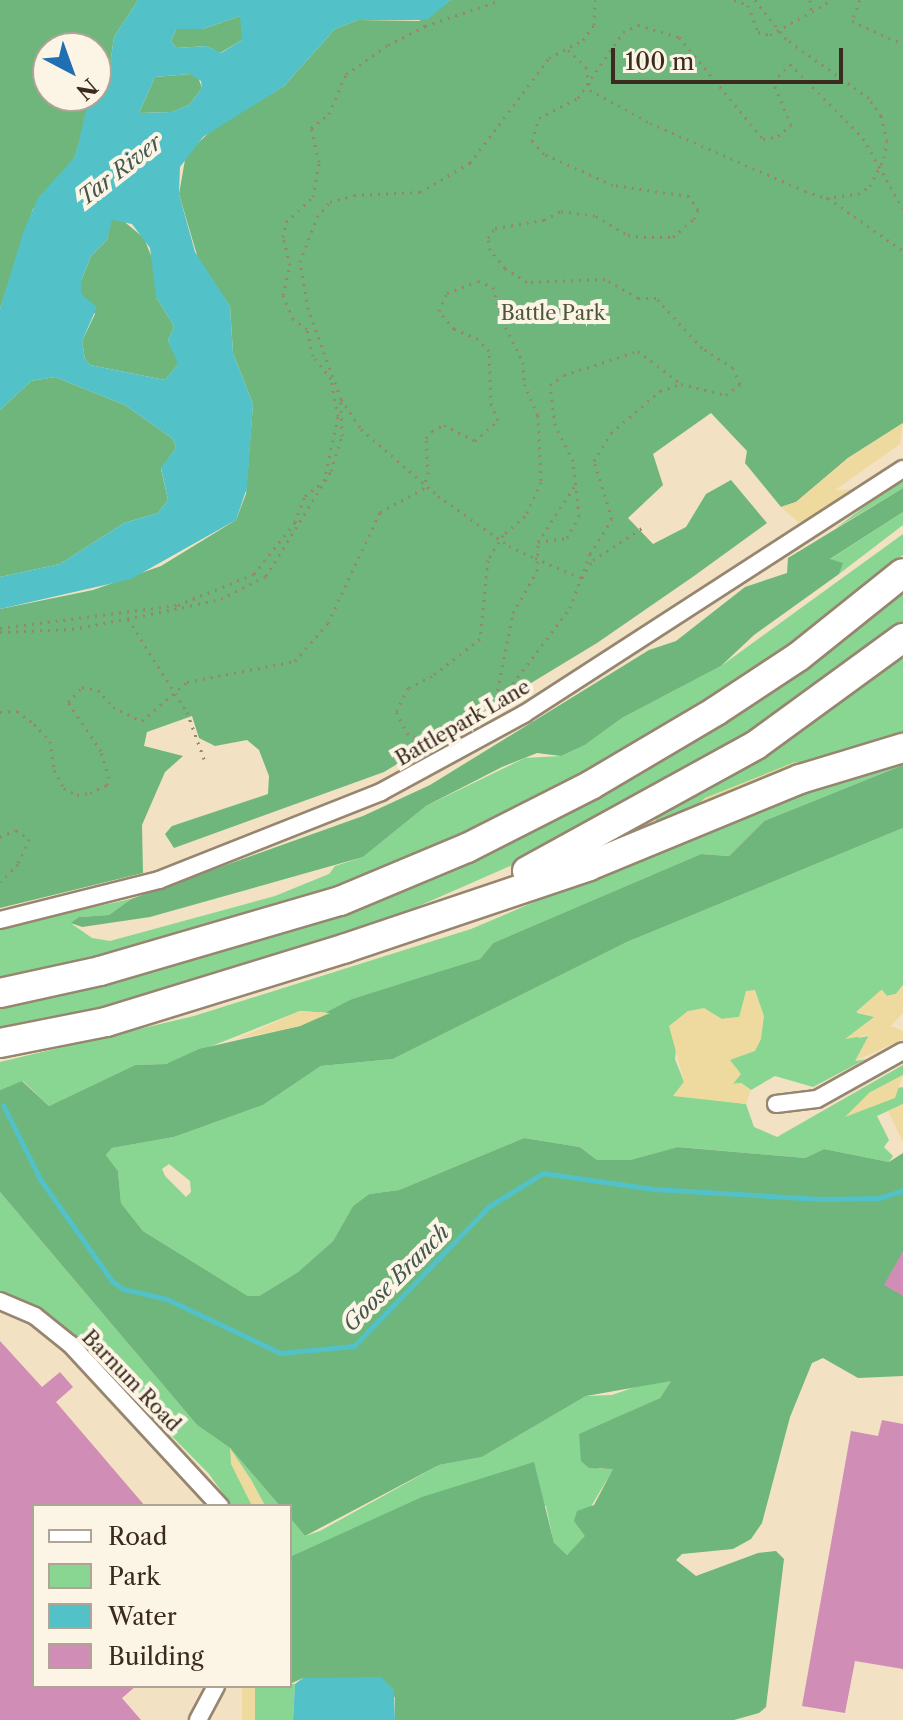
<!DOCTYPE html>
<html>
<head>
<meta charset="utf-8">
<style>
  body { margin:0 }
  #map { position:relative; width:903px; height:1720px; overflow:hidden; background:#f2e1c3; font-family:"Libre Caslon Text",serif }
  div>[style] { position:absolute }
  .green>* { inset:0; background:#89d592 }
  .forest>* { inset:0; background:#6eb67c }
  .sand>* { inset:0; background:#eeda9e; transform-origin:0 0 }
  .water>* { inset:0; background:#53c1c8 }
  .stream>* { height:5px; margin:-2.5px; padding:0 2.5px; transform-origin:2.5px; border-radius:2.5px; background:#53c1c8 }
  .building>* { inset:0; background:#d08eb7 }
  .path>* { height:3px; margin-top:-1.5px; transform-origin:0; background:repeating-linear-gradient(90deg,#968670 0 2px,transparent 0 8px) }
  .roads { filter:drop-shadow(2px 0 #968670) drop-shadow(-2px 0 #968670) drop-shadow(0 2px #968670) drop-shadow(0 -2px #968670) }
  .street>* { height:16px; margin:-8px; padding:0 8px; transform-origin:8px; border-radius:8px; background:#fff }
  .highway>* { height:28px; margin:-14px; padding:0 14px; transform-origin:14px; border-radius:14px; background:#fff }
  span { translate:-50% -50%; white-space:nowrap; text-align:center; line-height:1.15; -webkit-text-stroke:8px #fcf5e5; paint-order:stroke }
  .park-label { font-size:20px; color:#4e553b }
  .street-label { font-size:20px; color:#3b2a1e }
  .water-label { font-size:22px; color:#425751; font-style:italic }
  .legend { position:absolute; left:32px; top:1504px; width:260px; height:184px; box-sizing:border-box; background:#fcf5e5; border:2px solid #afa495; margin:0; padding:10px 14px; list-style:none; font-size:24px; color:#3b2a1e }
  .legend li { display:flex; align-items:center; gap:16px; height:40px }
  .legend b { width:40px; border:2px solid #afa495 }
  .north { position:absolute; left:32px; top:32px; width:80px; height:80px; box-sizing:border-box; background:#fcf5e5; border:2px solid #afa495; border-radius:50%; rotate:139deg; font-size:22px; font-weight:700; line-height:32px; text-align:center; color:#3b2a1e }
  .north::after { content:''; display:block; margin:auto; width:28px; height:36px; background:#1f6fb2; clip-path:polygon(50% 0,100% 100%,50% 72%,0 100%) }
  .scale { position:absolute; left:611px; top:48px; width:232px; height:36px; box-sizing:border-box; border:4px solid #3b2a1e; border-top:0; padding-left:10px; font-size:24px; line-height:28px; white-space:nowrap; color:#3b2a1e; -webkit-text-stroke:6px #fcf5e5; paint-order:stroke }
</style>
</head>
<body>
<div id="map">
  <div class="green">
    <div style="clip-path:polygon(903px 481px,903px 488px,836px 528px,864px 507px)"></div>
    <div style="clip-path:polygon(903px 512px,903px 525px,839px 574px,842px 563px,829px 560px)"></div>
    <div style="clip-path:polygon(903px 534px,903px 555px,733px 686px,665px 730px,514px 812px,363px 879px,186px 939px,0 982px,0 927px,131px 899px,109px 915px,79px 917px,72px 924px,92px 938px,110px 941px,275px 896px,329px 874px,335px 866px,363px 857px,426px 806px,525px 758px,561px 756px,585px 745px,622px 718px,721px 666px)"></div>
    <div style="clip-path:polygon(903px 590px,903px 628px,770px 724px,583px 834px,353px 935px,106px 1009px,0 1029px,0 1005px,406px 884px)"></div>
    <div style="clip-path:polygon(903px 655px,903px 740px,691px 811px,661px 830px,655px 819px,793px 734px)"></div>
    <div style="clip-path:polygon(903px 755px,903px 765px,764px 821px,729px 856px,701px 854px,493px 943px,480px 959px,454px 969px,352px 999px,330px 1013px,300px 1011px,166px 1064px,135px 1065px,49px 1106px,23px 1081px,0 1090px,0 1062px,194px 1016px,471px 929px,762px 805px)"></div>
    <div style="clip-path:polygon(evenodd,903px 828px,903px 985px,896px 994px,887px 996px,882px 990px,857px 1013px,875px 1017px,858px 1038px,869px 1036px,856px 1061px,866px 1059px,813px 1087px,775px 1076px,751px 1090px,741px 1083px,733px 1084px,730px 1060px,739px 1017px,722px 1019px,688px 1011px,679px 1022px,675px 1059px,684px 1082px,674px 1095px,746px 1104px,754px 1127px,777px 1137px,903px 1065px,903px 1075px,869px 1093px,903px 1087px,903px 1104px,877px 1116px,889px 1140px,884px 1147px,893px 1156px,889px 1162px,824px 1149px,805px 1158px,679px 1147px,630px 1160px,597px 1160px,580px 1147px,524px 1138px,399px 1190px,369px 1194px,353px 1206px,333px 1241px,298px 1272px,259px 1296px,248px 1296px,143px 1231px,121px 1203px,118px 1171px,106px 1155px,112px 1148px,174px 1137px,263px 1105px,321px 1066px,393px 1059px,627px 942px,903px 828px,169px 1164px,190px 1181px,191px 1192px,186px 1197px,165px 1176px,162px 1169px,169px 1164px)"></div>
    <div style="clip-path:polygon(0 1192px,197px 1425px,230px 1448px,280px 1506px,265px 1506px,250px 1478px,252px 1506px,232px 1506px,209px 1474px,67px 1329px,0 1292px)"></div>
    <div style="clip-path:polygon(655px 1380px,671px 1381px,660px 1398px,579px 1435px,599px 1469px,614px 1468px,580px 1525px,586px 1536px,567px 1555px,554px 1544px,546px 1506px,343px 1536px,291px 1560px,290px 1518px,305px 1536px,320px 1531px,439px 1465px,482px 1457px,586px 1396px,612px 1395px)"></div>
    <div style="clip-path:polygon(295px 1684px,293px 1720px,253px 1720px,255px 1686px)"></div>
  </div>
  <div class="forest">
    <div style="clip-path:polygon(0 0,138px 0,114px 37px,110px 65px,96px 89px,96px 48px,48px 48px,48px 96px,92px 96px,75px 157px,33px 209px,0 309px)"></div>
    <div style="clip-path:polygon(451px 0,903px 0,903px 423px,848px 458px,796px 502px,781px 507px,745px 463px,747px 451px,711px 413px,653px 454px,663px 485px,628px 518px,653px 544px,686px 527px,706px 494px,731px 480px,767px 523px,694px 576px,597px 643px,384px 772px,174px 848px,165px 834px,172px 826px,268px 794px,269px 776px,259px 750px,247px 740px,215px 746px,199px 738px,192px 716px,147px 732px,144px 746px,183px 756px,165px 772px,142px 825px,143px 873px,0 908px,0 609px,93px 590px,161px 566px,236px 520px,246px 494px,253px 404px,233px 353px,230px 306px,199px 262px,179px 194px,186px 154px,213px 129px,284px 86px,335px 29px,358px 20px,419px 21px)"></div>
    <div style="clip-path:polygon(240px 16px,245px 28px,242px 40px,220px 53px,207px 46px,177px 48px,171px 42px,176px 29px,203px 29px)"></div>
    <div style="clip-path:polygon(190px 74px,198px 77px,202px 88px,189px 105px,172px 112px,139px 113px,155px 77px)"></div>
    <div style="clip-path:polygon(121px 219px,144px 238px,156px 268px,156px 297px,174px 326px,168px 341px,179px 363px,165px 380px,90px 365px,85px 359px,82px 341px,95px 314px,81px 294px,81px 281px,91px 256px,107px 240px,111px 220px)"></div>
    <div style="clip-path:polygon(55px 377px,125px 405px,173px 439px,176px 448px,161px 469px,168px 500px,158px 513px,124px 523px,60px 564px,0 577px,0 410px,31px 381px)"></div>
    <div style="clip-path:polygon(903px 488px,903px 512px,830px 559px,843px 563px,839px 574px,754px 635px,721px 666px,622px 718px,585px 745px,561px 756px,537px 753px,502px 767px,426px 806px,363px 857px,150px 917px,82px 927px,71px 923px,79px 917px,109px 915px,131px 899px,363px 816px,430px 785px,649px 650px,676px 641px,745px 587px,787px 573px,788px 558px)"></div>
    <div style="clip-path:polygon(903px 765px,903px 828px,627px 942px,393px 1059px,321px 1066px,263px 1105px,174px 1137px,112px 1148px,106px 1155px,118px 1171px,121px 1203px,143px 1231px,248px 1296px,259px 1296px,298px 1272px,333px 1241px,353px 1206px,369px 1194px,399px 1190px,524px 1138px,580px 1147px,597px 1160px,630px 1160px,678px 1147px,805px 1158px,824px 1149px,889px 1162px,903px 1153px,903px 1376px,858px 1378px,823px 1358px,812px 1363px,790px 1417px,762px 1523px,751px 1539px,733px 1549px,682px 1554px,676px 1560px,696px 1576px,758px 1553px,776px 1551px,784px 1559px,766px 1707px,759px 1713px,734px 1720px,395px 1720px,395px 1697px,303px 1678px,290px 1684px,290px 1557px,422px 1497px,534px 1462px,554px 1543px,567px 1555px,585px 1536px,574px 1521px,577px 1511px,594px 1505px,613px 1469px,589px 1468px,581px 1461px,579px 1434px,660px 1398px,671px 1381px,586px 1396px,482px 1457px,439px 1465px,305px 1536px,290px 1518px,290px 1506px,280px 1506px,230px 1448px,197px 1425px,0 1192px,0 1090px,22px 1081px,49px 1106px,135px 1065px,166px 1064px,199px 1049px,300px 1026px,352px 999px,480px 959px,493px 943px,701px 854px,729px 856px,764px 821px)"></div>
  </div>
  <div class="sand">
    <div style="clip-path:polygon(903px 423px,900px 444px,835px 490px,859px 489px,807px 522px,798px 522px,781px 507px,796px 502px,848px 458px)"></div>
    <div style="clip-path:polygon(795px 762px,818px 765px,690px 811px,705px 798px)"></div>
    <div style="clip-path:polygon(903px 985px,903px 1013px,891px 1026px,903px 1031px,903px 1039px,855px 1061px,869px 1035px,845px 1039px,874px 1017px,856px 1012px,881px 990px,887px 996px,896px 994px)"></div>
    <div style="clip-path:polygon(755px 990px,764px 1016px,761px 1039px,755px 1051px,730px 1060px,741px 1074px,733px 1084px,741px 1083px,751px 1090px,746px 1104px,673px 1096px,684px 1082px,669px 1026px,688px 1011px,704px 1008px,722px 1019px,739px 1017px,746px 991px)"></div>
    <div style="clip-path:polygon(300px 1011px,330px 1013px,300px 1026px,237px 1039px)"></div>
    <div style="clip-path:polygon(903px 1075px,895px 1098px,845px 1117px,869px 1093px)"></div>
    <div style="clip-path:polygon(903px 1104px,903px 1142px,888px 1111px)"></div>
    <div style="clip-path:polygon(230px 1448px,250px 1478px,265px 1506px,252px 1506px,231px 1464px)"></div>
    <div style="left:242px;top:1686px;width:13px;height:34px"></div>
  </div>
  <div class="water">
    <div style="clip-path:polygon(evenodd,138px 0,451px 0,427px 20px,358px 20px,335px 29px,284px 86px,203px 137px,180px 167px,179px 194px,195px 252px,230px 306px,233px 353px,253px 404px,247px 488px,236px 520px,131px 579px,0 609px,0 577px,60px 564px,124px 523px,158px 513px,168px 500px,161px 468px,176px 448px,173px 439px,125px 405px,55px 377px,31px 381px,0 410px,0 309px,23px 233px,38px 198px,75px 157px,86px 111px,110px 65px,114px 37px,138px 0,240px 16px,242px 40px,221px 53px,207px 46px,177px 48px,171px 42px,176px 29px,203px 29px,240px 16px,138px 0,190px 74px,201px 81px,202px 88px,189px 105px,172px 112px,139px 113px,155px 77px,190px 74px,138px 0,112px 220px,132px 224px,150px 248px,156px 297px,174px 326px,168px 341px,178px 364px,165px 380px,90px 365px,85px 359px,82px 341px,97px 307px,81px 294px,81px 281px,91px 256px,107px 240px,112px 220px)"></div>
    <div style="clip-path:polygon(381px 1677px,394px 1690px,395px 1720px,293px 1720px,295px 1684px,303px 1678px)"></div>
  </div>
  <div class="stream">
    <div style="left:3px;top:1105px;width:83px;rotate:63.4deg"></div>
    <div style="left:40px;top:1179px;width:125px;rotate:54.8deg"></div>
    <div style="left:112px;top:1281px;width:14px;rotate:36deg"></div>
    <div style="left:123px;top:1289px;width:45px;rotate:12.8deg"></div>
    <div style="left:167px;top:1299px;width:125px;rotate:25.5deg"></div>
    <div style="left:280px;top:1353px;width:74px;rotate:-5.4deg"></div>
    <div style="left:354px;top:1346px;width:193px;rotate:-46deg"></div>
    <div style="left:488px;top:1207px;width:65px;rotate:-31.7deg"></div>
    <div style="left:543px;top:1173px;width:111px;rotate:8.3deg"></div>
    <div style="left:653px;top:1189px;width:169px;rotate:3.4deg"></div>
    <div style="left:822px;top:1199px;width:57px;rotate:-1deg"></div>
    <div style="left:879px;top:1198px;width:25px;rotate:-18deg"></div>
  </div>
  <div class="building">
    <div style="clip-path:polygon(903px 1251px,903px 1296px,884px 1285px)"></div>
    <div style="clip-path:polygon(0 1341px,42px 1387px,60px 1372px,73px 1387px,56px 1402px,145px 1506px,34px 1506px,34px 1686px,136px 1686px,122px 1698px,141px 1720px,0 1720px)"></div>
    <div style="clip-path:polygon(882px 1420px,903px 1424px,903px 1669px,855px 1661px,845px 1713px,802px 1706px,851px 1431px,878px 1436px)"></div>
  </div>
  <div class="path">
    <div style="left:734px;top:0;width:15px;rotate:20deg"></div>
    <div style="left:748px;top:5px;width:29px;rotate:70deg"></div>
    <div style="left:758px;top:32px;width:12px;rotate:14deg"></div>
    <div style="left:770px;top:35px;width:71px;rotate:-29.4deg"></div>
    <div style="left:810px;top:0;width:11px;rotate:85deg"></div>
    <div style="left:860px;top:0;width:22px;rotate:111deg"></div>
    <div style="left:852px;top:21px;width:56px;rotate:24.3deg"></div>
    <div style="left:568px;top:50px;width:25px;rotate:43deg"></div>
    <div style="left:586px;top:67px;width:23px;rotate:80deg"></div>
    <div style="left:590px;top:90px;width:68px;rotate:28.8deg"></div>
    <div style="left:650px;top:123px;width:169px;rotate:23.7deg"></div>
    <div style="left:805px;top:191px;width:22px;rotate:18deg"></div>
    <div style="left:826px;top:198px;width:32px;rotate:-7deg"></div>
    <div style="left:858px;top:194px;width:14px;rotate:-34deg"></div>
    <div style="left:870px;top:186px;width:31px;rotate:-63deg"></div>
    <div style="left:884px;top:158px;width:17px;rotate:-80deg"></div>
    <div style="left:887px;top:141px;width:26px;rotate:-103deg"></div>
    <div style="left:881px;top:116px;width:22px;rotate:-124deg"></div>
    <div style="left:869px;top:98px;width:102px;rotate:-144.6deg"></div>
    <div style="left:786px;top:39px;width:50px;rotate:-128.5deg"></div>
    <div style="left:828px;top:198px;width:92px;rotate:35.2deg"></div>
    <div style="left:341px;top:399px;width:36px;rotate:56deg"></div>
    <div style="left:361px;top:429px;width:102px;rotate:41deg"></div>
    <div style="left:438px;top:496px;width:87px;rotate:35.2deg"></div>
    <div style="left:509px;top:546px;width:29px;rotate:25deg"></div>
    <div style="left:535px;top:558px;width:51px;rotate:23.1deg"></div>
    <div style="left:582px;top:578px;width:21px;rotate:-59deg"></div>
    <div style="left:593px;top:560px;width:62px;rotate:-33.2deg"></div>
    <div style="left:538px;top:542px;width:29px;rotate:-8deg"></div>
    <div style="left:567px;top:538px;width:25px;rotate:-61deg"></div>
    <div style="left:579px;top:516px;width:55px;rotate:-96.2deg"></div>
    <div style="left:573px;top:461px;width:40px;rotate:-116.6deg"></div>
    <div style="left:555px;top:425px;width:40px;rotate:-97.1deg"></div>
    <div style="left:550px;top:385px;width:17px;rotate:-36deg"></div>
    <div style="left:564px;top:375px;width:78px;rotate:-18deg"></div>
    <div style="left:638px;top:351px;width:54px;rotate:37.5deg"></div>
    <div style="left:128px;top:619px;width:110px;rotate:57.6deg"></div>
    <div style="left:187px;top:712px;width:50px;rotate:70.1deg"></div>
    <div style="left:0;top:628px;width:179px;rotate:-7.4deg"></div>
    <div style="left:178px;top:605px;width:82px;rotate:-22.2deg"></div>
    <div style="left:254px;top:574px;width:66px;rotate:-51.7deg"></div>
    <div style="left:295px;top:522px;width:28px;rotate:-69deg"></div>
    <div style="left:305px;top:496px;width:24px;rotate:-38deg"></div>
    <div style="left:324px;top:481px;width:66px;rotate:-77.8deg"></div>
    <div style="left:338px;top:416px;width:38px;rotate:-101deg"></div>
    <div style="left:331px;top:379px;width:29px;rotate:-128deg"></div>
    <div style="left:313px;top:356px;width:28px;rotate:-103deg"></div>
    <div style="left:307px;top:329px;width:17px;rotate:-144deg"></div>
    <div style="left:293px;top:319px;width:26px;rotate:-113deg"></div>
    <div style="left:283px;top:295px;width:31px;rotate:-77deg"></div>
    <div style="left:290px;top:265px;width:29px;rotate:-104deg"></div>
    <div style="left:283px;top:237px;width:15px;rotate:-79deg"></div>
    <div style="left:286px;top:222px;width:37px;rotate:-43deg"></div>
    <div style="left:313px;top:197px;width:36px;rotate:-80deg"></div>
    <div style="left:319px;top:162px;width:35px;rotate:-103deg"></div>
    <div style="left:311px;top:128px;width:23px;rotate:-38deg"></div>
    <div style="left:329px;top:114px;width:43px;rotate:-67deg"></div>
    <div style="left:346px;top:74px;width:51px;rotate:-34.6deg"></div>
    <div style="left:388px;top:45px;width:42px;rotate:-27.2deg"></div>
    <div style="left:425px;top:26px;width:80px;rotate:-18.9deg"></div>
    <div style="left:0;top:632px;width:72px;rotate:-2.4deg"></div>
    <div style="left:72px;top:629px;width:80px;rotate:-10.8deg"></div>
    <div style="left:151px;top:614px;width:72px;rotate:-12.1deg"></div>
    <div style="left:221px;top:599px;width:51px;rotate:-27.1deg"></div>
    <div style="left:266px;top:576px;width:123px;rotate:-58.2deg"></div>
    <div style="left:331px;top:471px;width:37px;rotate:-73deg"></div>
    <div style="left:342px;top:436px;width:37px;rotate:-92deg"></div>
    <div style="left:341px;top:399px;width:96px;rotate:-110.1deg"></div>
    <div style="left:308px;top:309px;width:48px;rotate:-99.7deg"></div>
    <div style="left:300px;top:262px;width:48px;rotate:-69.3deg"></div>
    <div style="left:317px;top:217px;width:20px;rotate:-49deg"></div>
    <div style="left:330px;top:202px;width:25px;rotate:-16deg"></div>
    <div style="left:354px;top:195px;width:66px;rotate:-2.6deg"></div>
    <div style="left:420px;top:192px;width:58px;rotate:-30.1deg"></div>
    <div style="left:470px;top:163px;width:131px;rotate:-53deg"></div>
    <div style="left:549px;top:58px;width:38px;rotate:-28deg"></div>
    <div style="left:583px;top:40px;width:19px;rotate:-54deg"></div>
    <div style="left:594px;top:25px;width:25px;rotate:-88deg"></div>
    <div style="left:496px;top:698px;width:87px;rotate:-78.7deg"></div>
    <div style="left:513px;top:613px;width:48px;rotate:-60.3deg"></div>
    <div style="left:537px;top:571px;width:29px;rotate:-88deg"></div>
    <div style="left:538px;top:542px;width:66px;rotate:-56.8deg"></div>
    <div style="left:0;top:712px;width:17px;rotate:-3deg"></div>
    <div style="left:17px;top:711px;width:21px;rotate:37deg"></div>
    <div style="left:34px;top:724px;width:23px;rotate:47deg"></div>
    <div style="left:50px;top:741px;width:29px;rotate:82deg"></div>
    <div style="left:54px;top:770px;width:21px;rotate:61deg"></div>
    <div style="left:64px;top:788px;width:15px;rotate:28deg"></div>
    <div style="left:77px;top:795px;width:13px;rotate:-9deg"></div>
    <div style="left:90px;top:793px;width:19px;rotate:-25deg"></div>
    <div style="left:107px;top:785px;width:7px;rotate:-74deg"></div>
    <div style="left:109px;top:778px;width:28px;rotate:-107deg"></div>
    <div style="left:101px;top:751px;width:59px;rotate:-124deg"></div>
    <div style="left:68px;top:702px;width:21px;rotate:-47deg"></div>
    <div style="left:82px;top:687px;width:16px;rotate:11deg"></div>
    <div style="left:98px;top:690px;width:23px;rotate:49deg"></div>
    <div style="left:113px;top:707px;width:32px;rotate:26deg"></div>
    <div style="left:142px;top:721px;width:60px;rotate:-40.9deg"></div>
    <div style="left:187px;top:682px;width:110px;rotate:-11deg"></div>
    <div style="left:295px;top:661px;width:50px;rotate:-49deg"></div>
    <div style="left:328px;top:623px;width:123px;rotate:-64.9deg"></div>
    <div style="left:380px;top:512px;width:49px;rotate:-28.1deg"></div>
    <div style="left:423px;top:489px;width:16px;rotate:-72deg"></div>
    <div style="left:428px;top:474px;width:36px;rotate:-93deg"></div>
    <div style="left:426px;top:438px;width:9px;rotate:-49deg"></div>
    <div style="left:432px;top:431px;width:13px;rotate:-27deg"></div>
    <div style="left:444px;top:425px;width:35px;rotate:27deg"></div>
    <div style="left:475px;top:441px;width:31px;rotate:-42deg"></div>
    <div style="left:498px;top:420px;width:17px;rotate:-115deg"></div>
    <div style="left:491px;top:405px;width:54px;rotate:-92.1deg"></div>
    <div style="left:489px;top:351px;width:16px;rotate:-133deg"></div>
    <div style="left:478px;top:339px;width:26px;rotate:-157deg"></div>
    <div style="left:454px;top:329px;width:23px;rotate:-130deg"></div>
    <div style="left:439px;top:311px;width:20px;rotate:-66deg"></div>
    <div style="left:447px;top:293px;width:33px;rotate:-21deg"></div>
    <div style="left:478px;top:281px;width:16px;rotate:22deg"></div>
    <div style="left:493px;top:287px;width:34px;rotate:75deg"></div>
    <div style="left:502px;top:320px;width:47px;rotate:63.4deg"></div>
    <div style="left:523px;top:362px;width:22px;rotate:87deg"></div>
    <div style="left:524px;top:384px;width:34px;rotate:66deg"></div>
    <div style="left:538px;top:415px;width:67px;rotate:87.4deg"></div>
    <div style="left:541px;top:482px;width:38px;rotate:115deg"></div>
    <div style="left:525px;top:516px;width:29px;rotate:139deg"></div>
    <div style="left:503px;top:535px;width:29px;rotate:121deg"></div>
    <div style="left:488px;top:560px;width:79px;rotate:95.8deg"></div>
    <div style="left:480px;top:639px;width:61px;rotate:142.4deg"></div>
    <div style="left:432px;top:676px;width:27px;rotate:153deg"></div>
    <div style="left:408px;top:688px;width:27px;rotate:117deg"></div>
    <div style="left:396px;top:712px;width:24px;rotate:62deg"></div>
    <div style="left:407px;top:733px;width:18px;rotate:29deg"></div>
    <div style="left:423px;top:742px;width:73px;rotate:-26.9deg"></div>
    <div style="left:488px;top:709px;width:28px;rotate:-44deg"></div>
    <div style="left:508px;top:690px;width:103px;rotate:-52.9deg"></div>
    <div style="left:570px;top:608px;width:58px;rotate:-69.7deg"></div>
    <div style="left:590px;top:554px;width:41px;rotate:-57.8deg"></div>
    <div style="left:612px;top:519px;width:61px;rotate:-107.2deg"></div>
    <div style="left:594px;top:461px;width:33px;rotate:-59deg"></div>
    <div style="left:611px;top:433px;width:65px;rotate:-40.6deg"></div>
    <div style="left:660px;top:391px;width:22px;rotate:-18deg"></div>
    <div style="left:681px;top:384px;width:46px;rotate:13.7deg"></div>
    <div style="left:726px;top:395px;width:18px;rotate:-38deg"></div>
    <div style="left:740px;top:384px;width:17px;rotate:-114deg"></div>
    <div style="left:733px;top:368px;width:37px;rotate:-147deg"></div>
    <div style="left:702px;top:348px;width:68px;rotate:-132.6deg"></div>
    <div style="left:656px;top:298px;width:18px;rotate:180deg"></div>
    <div style="left:638px;top:298px;width:38px;rotate:-150deg"></div>
    <div style="left:605px;top:279px;width:78px;rotate:177.8deg"></div>
    <div style="left:527px;top:282px;width:26px;rotate:-148deg"></div>
    <div style="left:505px;top:268px;width:23px;rotate:-130deg"></div>
    <div style="left:490px;top:250px;width:12px;rotate:-99deg"></div>
    <div style="left:488px;top:238px;width:12px;rotate:-55deg"></div>
    <div style="left:495px;top:228px;width:50px;rotate:-9.3deg"></div>
    <div style="left:544px;top:220px;width:19px;rotate:-28deg"></div>
    <div style="left:561px;top:211px;width:35px;rotate:8deg"></div>
    <div style="left:596px;top:216px;width:37px;rotate:31deg"></div>
    <div style="left:628px;top:235px;width:16px;rotate:7deg"></div>
    <div style="left:644px;top:237px;width:29px"></div>
    <div style="left:673px;top:237px;width:28px;rotate:-41deg"></div>
    <div style="left:694px;top:219px;width:10px;rotate:-66deg"></div>
    <div style="left:698px;top:210px;width:17px;rotate:-123deg"></div>
    <div style="left:689px;top:196px;width:77px;rotate:-171.8deg"></div>
    <div style="left:613px;top:185px;width:76px;rotate:-155.8deg"></div>
    <div style="left:544px;top:154px;width:18px;rotate:-133deg"></div>
    <div style="left:532px;top:141px;width:24px;rotate:-73deg"></div>
    <div style="left:539px;top:118px;width:44px;rotate:-27.1deg"></div>
    <div style="left:578px;top:98px;width:80px;rotate:-55.7deg"></div>
    <div style="left:623px;top:32px;width:17px;rotate:-25deg"></div>
    <div style="left:638px;top:25px;width:43px;rotate:16.3deg"></div>
    <div style="left:679px;top:37px;width:132px;rotate:50.5deg"></div>
    <div style="left:763px;top:139px;width:15px;rotate:-11deg"></div>
    <div style="left:778px;top:136px;width:17px;rotate:-40deg"></div>
    <div style="left:791px;top:125px;width:47px;rotate:-112.7deg"></div>
    <div style="left:773px;top:82px;width:25px;rotate:-47deg"></div>
    <div style="left:790px;top:64px;width:104px;rotate:45.4deg"></div>
    <div style="left:863px;top:138px;width:81px;rotate:60.6deg"></div>
    <div style="left:0;top:837px;width:17px;rotate:-24deg"></div>
    <div style="left:16px;top:830px;width:16px;rotate:35deg"></div>
    <div style="left:29px;top:839px;width:27px;rotate:114deg"></div>
    <div style="left:18px;top:864px;width:25px;rotate:135deg"></div>
  </div>
  <div class="roads">
    <div class="street">
      <div style="left:0;top:920px;width:164px;rotate:-14.1deg"></div>
      <div style="left:159px;top:880px;width:239px;rotate:-21.6deg"></div>
      <div style="left:381px;top:792px;width:163px;rotate:-28.6deg"></div>
      <div style="left:524px;top:714px;width:451px;rotate:-32.9deg"></div>
      <div style="left:776px;top:1104px;width:41px;rotate:-7deg"></div>
      <div style="left:817px;top:1099px;width:98px;rotate:-29.2deg"></div>
      <div style="left:0;top:1301px;width:38px;rotate:23deg"></div>
      <div style="left:35px;top:1316px;width:45px;rotate:38.7deg"></div>
      <div style="left:70px;top:1344px;width:221px;rotate:47.2deg"></div>
      <div style="left:198px;top:1720px;width:38px;rotate:-62deg"></div>
    </div>
    <div class="highway">
      <div style="left:527px;top:871px;width:261px;rotate:-28.8deg"></div>
      <div style="left:756px;top:745px;width:182px;rotate:-36.1deg"></div>
      <div style="left:0;top:993px;width:102px;rotate:-12.4deg"></div>
      <div style="left:100px;top:971px;width:250px;rotate:-16.3deg"></div>
      <div style="left:340px;top:901px;width:138px;rotate:-22.7deg"></div>
      <div style="left:467px;top:848px;width:139px;rotate:-26.9deg"></div>
      <div style="left:591px;top:785px;width:145px;rotate:-30.6deg"></div>
      <div style="left:716px;top:711px;width:98px;rotate:-33.4deg"></div>
      <div style="left:798px;top:657px;width:134px;rotate:-38.7deg"></div>
      <div style="left:0;top:1043px;width:108px;rotate:-11.2deg"></div>
      <div style="left:106px;top:1022px;width:251px;rotate:-17.1deg"></div>
      <div style="left:346px;top:948px;width:256px;rotate:-18.6deg"></div>
      <div style="left:589px;top:866px;width:228px;rotate:-22.4deg"></div>
      <div style="left:800px;top:779px;width:108px;rotate:-16.8deg"></div>
    </div>
  </div>
  <div class="park-label">
    <span style="left:553px;top:313px">Battle Park</span>
  </div>
  <div class="street-label">
    <span style="left:463px;top:723px;rotate:-30deg">Battlepark Lane</span>
    <span style="left:131px;top:1381px;rotate:46deg">Barnum Road</span>
  </div>
  <div class="water-label">
    <span style="left:120px;top:170px;rotate:-38deg">Tar River</span>
    <span style="left:396px;top:1278px;rotate:-45deg">Goose Branch</span>
  </div>
  <ul class="legend">
  <li><b style="height:10px;background:#fff"></b>Road</li>
  <li><b style="height:22px;background:#89d592"></b>Park</li>
  <li><b style="height:22px;background:#53c1c8"></b>Water</li>
  <li><b style="height:22px;background:#d08eb7"></b>Building</li>
  </ul>
  <div class="north">N</div>
  <div class="scale">100 m</div>
</div>
</body>
</html>
